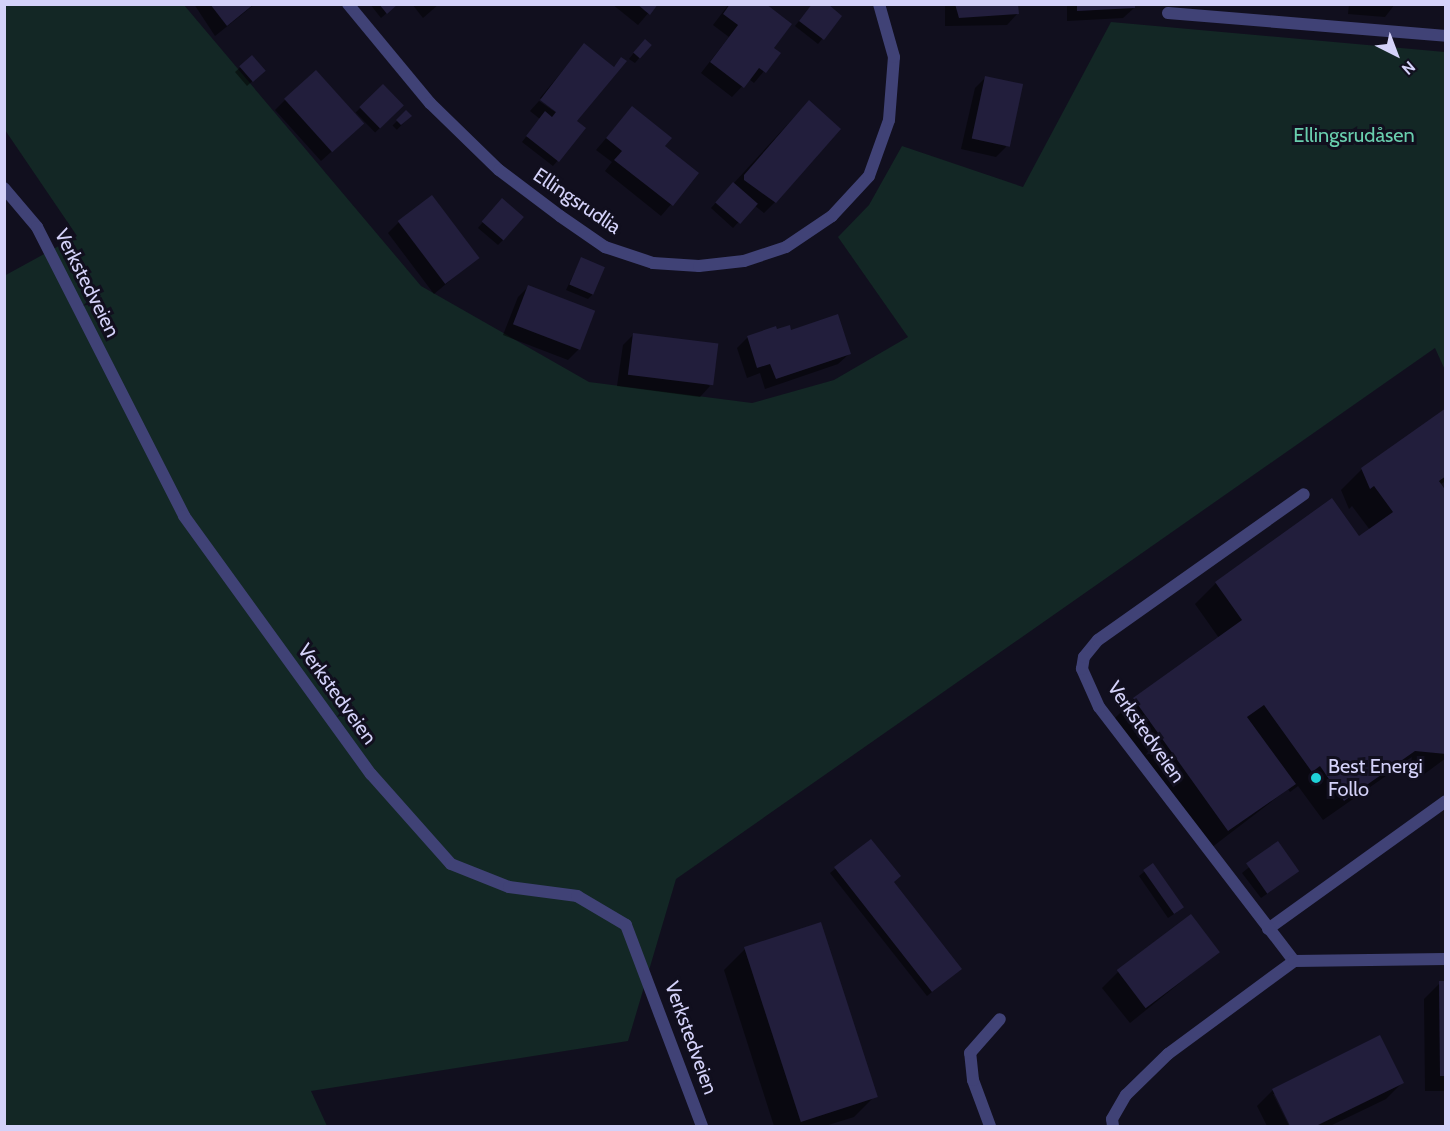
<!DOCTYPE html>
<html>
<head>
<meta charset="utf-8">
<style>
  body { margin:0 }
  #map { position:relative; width:1450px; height:1131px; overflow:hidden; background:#110f1e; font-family:Cabin,sans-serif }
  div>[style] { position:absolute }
  .green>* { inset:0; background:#132725 }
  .shadow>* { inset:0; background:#0007; transform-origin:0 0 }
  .building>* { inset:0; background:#221e3c; transform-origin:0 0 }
  .service>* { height:12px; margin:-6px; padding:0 6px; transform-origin:6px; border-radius:6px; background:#404276 }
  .minor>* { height:12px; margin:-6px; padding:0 6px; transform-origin:6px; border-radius:6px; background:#404276 }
  .dots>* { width:16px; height:16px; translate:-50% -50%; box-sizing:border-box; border:3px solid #110f1e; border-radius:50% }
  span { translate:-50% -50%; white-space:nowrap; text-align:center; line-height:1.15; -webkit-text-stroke:6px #110f1e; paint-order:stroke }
  .park-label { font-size:20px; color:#69ceae }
  .street-label { font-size:20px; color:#d4d2f9 }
  .poi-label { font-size:20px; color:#d4d2f9 }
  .left { translate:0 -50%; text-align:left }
  .frame { position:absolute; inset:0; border:6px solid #d4d2f9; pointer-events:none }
  .north { position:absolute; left:1366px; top:24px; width:60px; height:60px; -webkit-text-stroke:4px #110f1e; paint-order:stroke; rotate:138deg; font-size:16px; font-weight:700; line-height:24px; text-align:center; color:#d4d2f9 }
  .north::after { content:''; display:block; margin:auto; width:21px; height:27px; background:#d4d2f9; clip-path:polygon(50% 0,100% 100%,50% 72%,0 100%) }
</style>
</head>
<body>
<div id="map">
  <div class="green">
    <div style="clip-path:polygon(5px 5px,184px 5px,421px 286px,589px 382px,752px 403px,834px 380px,908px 337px,838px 237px,869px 205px,902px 146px,1023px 187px,1111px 22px,1445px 52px,1445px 370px,1435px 348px,676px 879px,628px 1041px,311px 1091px,327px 1126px,5px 1126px,4px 276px,77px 236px,5px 130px)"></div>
  </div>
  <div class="shadow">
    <div style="clip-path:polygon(194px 4px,255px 4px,215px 36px)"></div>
    <div style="clip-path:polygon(370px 4px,397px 4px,381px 18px)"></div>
    <div style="clip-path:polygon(412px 4px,439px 4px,423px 18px)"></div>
    <div style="clip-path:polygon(612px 4px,656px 4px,638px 25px)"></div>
    <div style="clip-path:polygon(729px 4px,762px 4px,772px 48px,779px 53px,754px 83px,749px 79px,732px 97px,701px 73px,729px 37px,713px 25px)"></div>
    <div style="clip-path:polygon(813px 4px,822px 39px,818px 44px,795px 26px)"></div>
    <div style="clip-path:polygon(945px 4px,1017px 4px,1017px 14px,1007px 25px,945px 26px)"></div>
    <div style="clip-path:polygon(1067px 4px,1133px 4px,1134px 8px,1123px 18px,1067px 21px)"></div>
    <div style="clip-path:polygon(1349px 4px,1395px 4px,1385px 17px,1348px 14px)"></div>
    <div style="clip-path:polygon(584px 45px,613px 68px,622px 59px,624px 61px,575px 122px,584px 129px,553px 166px,522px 142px,540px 119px,530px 111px,539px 101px,574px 125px,540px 98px)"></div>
    <div style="clip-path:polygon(640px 45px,650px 45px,635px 63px,629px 59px)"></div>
    <div style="clip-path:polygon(252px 57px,259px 75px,247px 86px,235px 72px)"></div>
    <div style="clip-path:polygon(986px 77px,1006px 147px,996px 157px,961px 149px,975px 88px)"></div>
    <div style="left:383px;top:86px;width:28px;height:38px;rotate:46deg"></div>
    <div style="clip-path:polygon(285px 100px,351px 134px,321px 161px,275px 110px)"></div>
    <div style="clip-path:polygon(632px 108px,663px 146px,697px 174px,661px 216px,605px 171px,612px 162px,596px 150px)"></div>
    <div style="left:406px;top:112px;width:6px;height:19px;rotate:45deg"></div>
    <div style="clip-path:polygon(798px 113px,775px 202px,764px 213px,754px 205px,733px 228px,711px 208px)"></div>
    <div style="clip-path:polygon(497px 205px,503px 240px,498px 245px,478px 228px)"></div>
    <div style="clip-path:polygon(399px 222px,477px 258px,434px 294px,388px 233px)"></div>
    <div style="clip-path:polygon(581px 259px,593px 294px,588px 299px,566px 290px)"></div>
    <div style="clip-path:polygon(528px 287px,593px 312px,579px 349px,568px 360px,503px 335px,518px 297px)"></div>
    <div style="clip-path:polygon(790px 331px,849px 354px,838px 364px,765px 389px,760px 373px,747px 378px,737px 348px,748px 337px)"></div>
    <div style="clip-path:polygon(634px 334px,710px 386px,700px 397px,617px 386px,623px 345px)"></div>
    <div style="clip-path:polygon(1446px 410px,1446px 481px,1439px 485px,1446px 494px,1446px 758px,1423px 775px,1393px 771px,1323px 820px,1298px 786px,1290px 792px,1288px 789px,1207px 851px,1113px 720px,1134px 699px,1219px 638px,1195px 604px,1216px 583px,1359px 538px,1370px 530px,1352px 506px,1349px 509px,1341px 490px,1362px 469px)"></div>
    <div style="clip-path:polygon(1278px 844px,1292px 876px,1261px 898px,1242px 873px)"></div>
    <div style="clip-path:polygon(1153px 865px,1177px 912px,1168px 918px,1139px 876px)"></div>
    <div style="clip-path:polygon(835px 869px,892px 883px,955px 973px,927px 996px,830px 873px)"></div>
    <div style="clip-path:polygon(745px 949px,875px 1096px,854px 1117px,825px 1126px,774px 1126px,724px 970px)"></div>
    <div style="clip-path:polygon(1218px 952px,1130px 1023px,1102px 988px,1118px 972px)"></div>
    <div style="clip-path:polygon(1440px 983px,1446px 983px,1446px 1091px,1425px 1091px,1424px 999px)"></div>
    <div style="clip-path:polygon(1402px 1083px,1386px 1099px,1330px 1126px,1292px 1126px,1276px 1094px,1273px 1094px,1289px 1126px,1267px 1126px,1257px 1106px,1273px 1090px)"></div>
  </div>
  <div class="building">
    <div style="clip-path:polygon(210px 4px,254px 4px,227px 26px)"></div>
    <div style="clip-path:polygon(379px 4px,398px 4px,387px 14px)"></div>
    <div style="clip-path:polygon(637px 4px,658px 4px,650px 15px)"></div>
    <div style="clip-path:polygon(730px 4px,766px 4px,792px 24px,774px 48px,781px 53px,766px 73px,759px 68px,744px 88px,710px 62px,738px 25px,723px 14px)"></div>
    <div style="clip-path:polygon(812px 4px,828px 4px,842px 16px,824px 40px,799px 21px)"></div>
    <div style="clip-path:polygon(955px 4px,1018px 4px,1019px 14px,959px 18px)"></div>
    <div style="clip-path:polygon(1077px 4px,1135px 4px,1135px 8px,1077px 11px)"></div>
    <div style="left:645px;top:39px;width:9px;height:18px;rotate:41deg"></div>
    <div style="clip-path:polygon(584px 43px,614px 67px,621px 57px,627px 61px,577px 121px,586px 128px,559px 162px,526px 136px,545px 111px,552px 117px,556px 112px,540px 100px)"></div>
    <div style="left:252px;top:55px;width:21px;height:17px;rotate:49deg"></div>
    <div style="left:316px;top:70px;width:72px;height:43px;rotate:48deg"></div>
    <div style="left:985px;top:76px;width:39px;height:64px;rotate:12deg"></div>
    <div style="left:383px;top:84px;width:30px;height:33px;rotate:46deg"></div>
    <div style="clip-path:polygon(809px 100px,841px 129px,776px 203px,744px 180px,744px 175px)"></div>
    <div style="clip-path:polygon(632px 106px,672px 138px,665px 146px,699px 173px,673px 206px,614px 160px,622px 151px,606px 138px)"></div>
    <div style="clip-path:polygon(406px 110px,412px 116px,401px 125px,396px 120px)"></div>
    <div style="left:733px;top:182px;width:33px;height:27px;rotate:41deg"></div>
    <div style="left:432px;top:195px;width:79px;height:43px;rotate:53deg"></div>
    <div style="left:502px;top:198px;width:29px;height:31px;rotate:41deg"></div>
    <div style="left:581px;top:257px;width:26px;height:30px;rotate:23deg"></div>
    <div style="left:528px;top:285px;width:72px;height:42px;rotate:21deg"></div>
    <div style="clip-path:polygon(838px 314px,851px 354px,776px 379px,770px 364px,757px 368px,747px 336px,776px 326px,777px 329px,790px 325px,791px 330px)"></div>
    <div style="left:633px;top:333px;width:86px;height:42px;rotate:7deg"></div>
    <div style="clip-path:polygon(1446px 408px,1446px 476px,1439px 481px,1446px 491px,1446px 754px,1415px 751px,1344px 801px,1320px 766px,1312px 772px,1264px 705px,1247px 717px,1296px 784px,1228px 831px,1133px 698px,1242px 620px,1215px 582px,1332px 498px,1359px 536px,1393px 512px,1374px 486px,1370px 489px,1361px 468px)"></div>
    <div style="clip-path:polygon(871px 839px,901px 876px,894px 882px,962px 969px,932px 992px,834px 867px)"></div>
    <div style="left:1278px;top:841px;width:37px;height:39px;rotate:55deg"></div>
    <div style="left:1153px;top:863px;width:54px;height:12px;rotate:55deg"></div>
    <div style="left:1191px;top:914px;width:48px;height:93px;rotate:53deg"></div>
    <div style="left:821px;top:922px;width:184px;height:81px;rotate:72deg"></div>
    <div style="clip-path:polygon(1439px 981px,1446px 981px,1446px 1076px,1440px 1076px)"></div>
    <div style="clip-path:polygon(1380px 1035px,1404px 1083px,1316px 1126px,1290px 1126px,1272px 1089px)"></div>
  </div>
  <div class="service">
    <div style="left:1168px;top:13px;width:279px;rotate:4.7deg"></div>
    <div style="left:4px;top:188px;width:51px;rotate:49.8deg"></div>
    <div style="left:37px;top:227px;width:324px;rotate:63deg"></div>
    <div style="left:184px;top:516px;width:319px;rotate:54.1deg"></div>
    <div style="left:371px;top:774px;width:120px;rotate:48.4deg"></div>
    <div style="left:451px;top:864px;width:62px;rotate:21.6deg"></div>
    <div style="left:509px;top:887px;width:69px;rotate:7.5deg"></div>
    <div style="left:577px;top:896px;width:57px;rotate:30.6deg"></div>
    <div style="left:626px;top:925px;width:215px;rotate:69.3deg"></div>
    <div style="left:1268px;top:929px;width:219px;rotate:-35.7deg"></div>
    <div style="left:1294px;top:961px;width:320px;rotate:-127.5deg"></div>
    <div style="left:1099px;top:707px;width:42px;rotate:-114.1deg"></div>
    <div style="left:1082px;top:669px;width:12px;rotate:-81deg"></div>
    <div style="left:1084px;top:657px;width:22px;rotate:-51deg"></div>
    <div style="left:1098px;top:640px;width:252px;rotate:-35.3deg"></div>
    <div style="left:990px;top:1126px;width:49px;rotate:-110.3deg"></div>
    <div style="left:973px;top:1080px;width:27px;rotate:-96deg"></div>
    <div style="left:970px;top:1053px;width:45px;rotate:-48.6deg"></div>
    <div style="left:1113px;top:1126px;width:7px;rotate:-98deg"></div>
    <div style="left:1112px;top:1119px;width:28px;rotate:-60deg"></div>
    <div style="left:1126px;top:1095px;width:59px;rotate:-44.3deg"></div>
    <div style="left:1168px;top:1054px;width:157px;rotate:-36.4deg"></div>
    <div style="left:1294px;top:961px;width:152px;rotate:-0.8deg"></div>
  </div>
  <div class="minor">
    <div style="left:348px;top:4px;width:129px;rotate:50.4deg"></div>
    <div style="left:430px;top:103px;width:96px;rotate:44.2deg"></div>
    <div style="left:499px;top:170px;width:76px;rotate:37deg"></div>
    <div style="left:560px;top:216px;width:55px;rotate:34.6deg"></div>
    <div style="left:605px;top:247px;width:51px;rotate:18.4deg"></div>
    <div style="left:653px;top:263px;width:46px;rotate:3.7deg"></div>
    <div style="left:699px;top:266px;width:45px;rotate:-6.3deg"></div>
    <div style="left:744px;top:261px;width:44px;rotate:-18.4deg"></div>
    <div style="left:786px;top:247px;width:55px;rotate:-34deg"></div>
    <div style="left:832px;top:216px;width:54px;rotate:-47.2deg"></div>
    <div style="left:869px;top:176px;width:59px;rotate:-70.3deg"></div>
    <div style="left:889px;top:120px;width:63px;rotate:-85.5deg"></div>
    <div style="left:894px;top:57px;width:55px;rotate:-105.8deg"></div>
  </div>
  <div class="dots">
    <div style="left:1316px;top:778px;background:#1fd2d8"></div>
  </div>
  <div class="park-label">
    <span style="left:1354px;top:135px">Ellingsrudåsen</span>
  </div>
  <div class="street-label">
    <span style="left:577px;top:201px;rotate:34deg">Ellingsrudlia</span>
    <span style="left:87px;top:283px;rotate:63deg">Verkstedveien</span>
    <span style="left:337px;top:694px;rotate:54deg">Verkstedveien</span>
    <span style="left:1146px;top:732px;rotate:55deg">Verkstedveien</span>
    <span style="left:691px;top:1038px;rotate:70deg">Verkstedveien</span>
  </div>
  <div class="poi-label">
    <span class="left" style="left:1328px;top:778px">Best Energi<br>Follo</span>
  </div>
  <div class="frame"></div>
  <div class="north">N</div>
</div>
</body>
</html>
